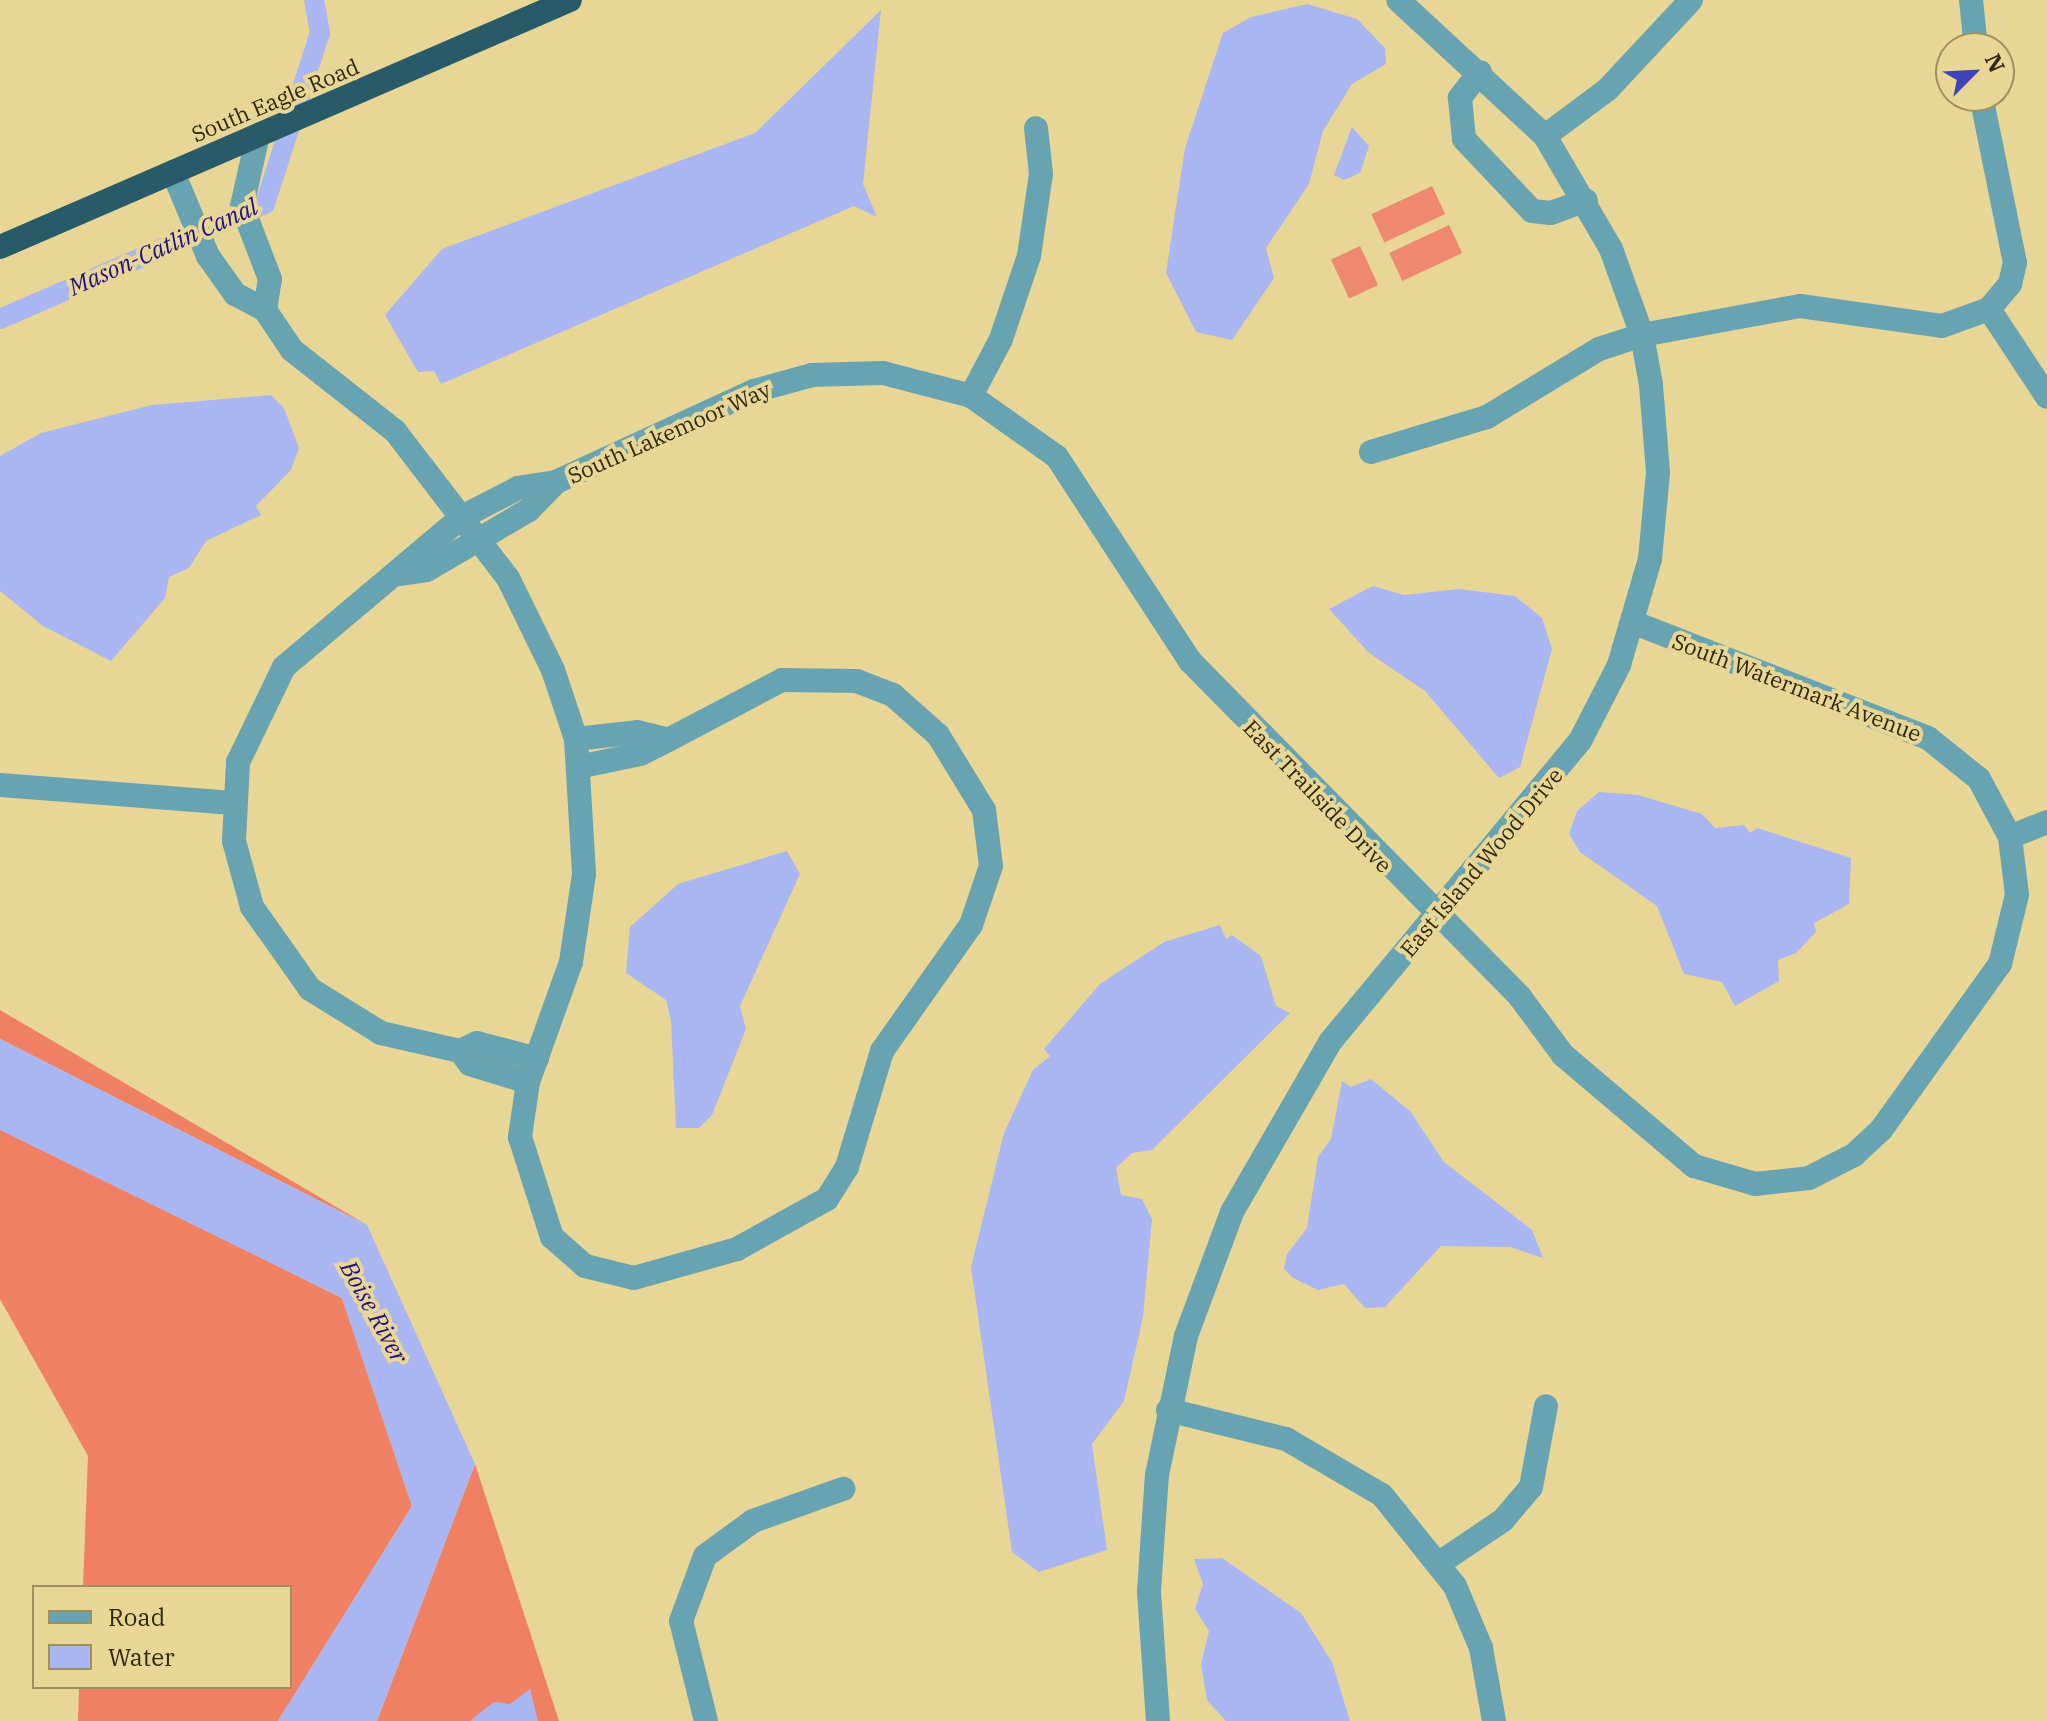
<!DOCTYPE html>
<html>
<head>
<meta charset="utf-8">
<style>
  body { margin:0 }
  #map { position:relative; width:2047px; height:1721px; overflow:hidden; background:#e7d696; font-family:"IBM Plex Serif",serif }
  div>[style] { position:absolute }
  .green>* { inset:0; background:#ee886e; transform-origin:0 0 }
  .forest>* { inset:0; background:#ef8064 }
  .water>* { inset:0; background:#aab6f2 }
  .canal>* { height:20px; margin:-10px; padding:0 10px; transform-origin:10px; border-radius:10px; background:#aab6f2 }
  .minor>* { height:24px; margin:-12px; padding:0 12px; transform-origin:12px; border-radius:12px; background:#68a3b1 }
  .highway>* { height:24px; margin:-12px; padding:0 12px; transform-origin:12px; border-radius:12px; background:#285b67 }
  span { translate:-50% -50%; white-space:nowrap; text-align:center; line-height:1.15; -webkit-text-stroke:8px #e7d696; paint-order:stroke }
  .street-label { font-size:22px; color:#2e280d }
  .water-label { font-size:24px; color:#201083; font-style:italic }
  .legend { position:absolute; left:32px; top:1585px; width:260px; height:104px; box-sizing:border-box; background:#e7d696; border:2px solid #9d905f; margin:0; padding:10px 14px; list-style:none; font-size:24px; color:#2e280d }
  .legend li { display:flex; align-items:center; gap:16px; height:40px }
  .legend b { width:40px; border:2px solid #9d905f }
  .north { position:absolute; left:1935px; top:32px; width:80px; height:80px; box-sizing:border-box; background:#e7d696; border:2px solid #9d905f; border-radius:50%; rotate:66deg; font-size:22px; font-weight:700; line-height:32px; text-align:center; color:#2e280d }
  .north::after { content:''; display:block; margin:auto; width:28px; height:36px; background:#4044b9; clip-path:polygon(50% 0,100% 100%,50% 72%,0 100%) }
</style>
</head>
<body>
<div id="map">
  <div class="green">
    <div style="left:1432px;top:186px;width:31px;height:67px;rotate:65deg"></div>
    <div style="left:1449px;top:225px;width:31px;height:66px;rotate:65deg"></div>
    <div style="left:1360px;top:246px;width:43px;height:32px;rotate:65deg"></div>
  </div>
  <div class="forest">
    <div style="clip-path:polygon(0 1010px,367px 1225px,0 1039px)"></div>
    <div style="clip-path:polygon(0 1127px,342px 1298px,412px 1506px,278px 1721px,78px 1721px,79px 1687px,290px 1687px,290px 1587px,83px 1587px,88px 1456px,0 1299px)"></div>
    <div style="clip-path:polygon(475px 1464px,559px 1721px,377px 1721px)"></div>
  </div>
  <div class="water">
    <div style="clip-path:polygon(1307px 4px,1357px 19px,1385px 48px,1386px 64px,1352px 84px,1323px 131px,1309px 184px,1266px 248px,1274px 278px,1232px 340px,1196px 332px,1166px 273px,1185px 148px,1223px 33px,1251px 17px)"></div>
    <div style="clip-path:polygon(881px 10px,863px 184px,877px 217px,854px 206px,441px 384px,434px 371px,418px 372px,385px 315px,442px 249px,755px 133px)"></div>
    <div style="clip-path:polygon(1352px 127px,1369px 146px,1360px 173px,1344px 180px,1334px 175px)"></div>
    <div style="clip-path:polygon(271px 395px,284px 408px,299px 448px,291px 470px,256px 506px,261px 515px,206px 541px,189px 568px,169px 577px,165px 598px,111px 661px,43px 626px,0 591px,0 456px,41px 433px,152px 405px)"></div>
    <div style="clip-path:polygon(1373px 586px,1404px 595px,1459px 589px,1515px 596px,1542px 618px,1552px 649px,1520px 767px,1499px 778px,1425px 691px,1369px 653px,1329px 609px)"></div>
    <div style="clip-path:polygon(1599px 792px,1638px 795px,1702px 814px,1715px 828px,1744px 825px,1750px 833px,1757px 828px,1851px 858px,1849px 904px,1814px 923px,1816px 932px,1796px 953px,1778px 960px,1779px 981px,1735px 1006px,1722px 982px,1684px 974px,1657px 906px,1580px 852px,1569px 834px,1577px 811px)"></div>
    <div style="clip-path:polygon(787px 851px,800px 874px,740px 1006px,746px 1029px,712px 1115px,699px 1128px,676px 1128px,671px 1021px,666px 1000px,626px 973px,630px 927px,678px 884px)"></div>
    <div style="clip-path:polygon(1220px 925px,1226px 939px,1232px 935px,1261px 956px,1276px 1006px,1290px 1013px,1152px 1150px,1132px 1153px,1116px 1168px,1121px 1195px,1142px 1199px,1152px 1219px,1143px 1317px,1124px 1401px,1092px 1444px,1107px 1550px,1039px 1572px,1012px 1552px,971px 1267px,1004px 1133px,1033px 1070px,1050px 1056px,1044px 1049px,1100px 984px,1164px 942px)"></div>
    <div style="clip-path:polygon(0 1039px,367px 1225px,475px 1464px,377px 1721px,278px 1721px,412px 1506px,342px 1298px,0 1130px)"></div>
    <div style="clip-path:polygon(1371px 1079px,1410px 1111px,1444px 1162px,1532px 1230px,1543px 1258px,1510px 1247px,1441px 1246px,1385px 1307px,1365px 1308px,1344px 1284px,1318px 1290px,1293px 1278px,1284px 1269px,1287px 1254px,1307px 1228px,1318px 1157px,1331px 1139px,1342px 1081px,1351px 1087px)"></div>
    <div style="clip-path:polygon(1222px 1558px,1301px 1613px,1332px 1662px,1350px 1721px,1226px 1721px,1207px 1700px,1201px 1664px,1209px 1631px,1195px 1609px,1203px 1584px,1194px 1559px)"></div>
    <div style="clip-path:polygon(530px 1689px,538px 1721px,470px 1721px,494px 1702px,510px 1704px)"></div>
  </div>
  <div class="canal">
    <div style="left:0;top:319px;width:289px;rotate:-23.5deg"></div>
    <div style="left:265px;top:204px;width:180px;rotate:-72.2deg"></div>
    <div style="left:320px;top:33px;width:34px;rotate:-100deg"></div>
  </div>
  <div class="minor">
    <div style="left:1971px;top:0;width:48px;rotate:84.1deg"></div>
    <div style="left:1480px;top:72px;width:33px;rotate:128deg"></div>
    <div style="left:1460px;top:98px;width:41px;rotate:84.4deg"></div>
    <div style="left:1464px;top:139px;width:99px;rotate:46.6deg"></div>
    <div style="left:1532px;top:211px;width:19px;rotate:6deg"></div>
    <div style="left:1551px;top:213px;width:37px;rotate:-20deg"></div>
    <div style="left:1545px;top:136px;width:79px;rotate:-36.7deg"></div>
    <div style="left:1608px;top:89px;width:122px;rotate:-47deg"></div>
    <div style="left:173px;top:172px;width:91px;rotate:67.4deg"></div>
    <div style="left:208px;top:256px;width:47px;rotate:54.6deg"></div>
    <div style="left:235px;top:294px;width:34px;rotate:28deg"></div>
    <div style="left:265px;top:310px;width:31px;rotate:-81deg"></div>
    <div style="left:270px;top:279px;width:78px;rotate:-111deg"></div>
    <div style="left:242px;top:206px;width:73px;rotate:-77.3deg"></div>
    <div style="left:1989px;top:309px;width:105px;rotate:56.6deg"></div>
    <div style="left:265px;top:310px;width:48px;rotate:56deg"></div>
    <div style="left:292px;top:350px;width:131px;rotate:38.2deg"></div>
    <div style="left:395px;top:431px;width:185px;rotate:52.5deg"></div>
    <div style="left:508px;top:578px;width:102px;rotate:63.9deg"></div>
    <div style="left:553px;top:670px;width:73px;rotate:71.6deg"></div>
    <div style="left:576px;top:739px;width:135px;rotate:86.6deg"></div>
    <div style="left:584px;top:874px;width:89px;rotate:98.4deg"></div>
    <div style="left:571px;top:962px;width:127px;rotate:109.7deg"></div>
    <div style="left:528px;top:1082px;width:56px;rotate:98.3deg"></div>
    <div style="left:520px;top:1137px;width:105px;rotate:72.3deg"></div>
    <div style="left:552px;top:1237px;width:44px;rotate:41.3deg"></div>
    <div style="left:585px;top:1266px;width:50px;rotate:13.8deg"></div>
    <div style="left:634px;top:1278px;width:107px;rotate:-15.7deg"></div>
    <div style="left:737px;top:1249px;width:103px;rotate:-29.1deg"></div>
    <div style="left:827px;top:1199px;width:38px;rotate:-58deg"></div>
    <div style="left:847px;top:1167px;width:121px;rotate:-73.2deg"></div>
    <div style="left:882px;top:1051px;width:154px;rotate:-54.8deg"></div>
    <div style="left:971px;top:925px;width:62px;rotate:-71.3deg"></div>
    <div style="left:991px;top:866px;width:56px;rotate:-97.1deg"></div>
    <div style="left:984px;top:810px;width:88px;rotate:-121.5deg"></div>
    <div style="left:938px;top:735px;width:60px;rotate:-138.4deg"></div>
    <div style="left:893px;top:695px;width:39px;rotate:-159deg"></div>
    <div style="left:857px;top:681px;width:75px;rotate:-179.2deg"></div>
    <div style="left:782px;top:680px;width:129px;rotate:152.2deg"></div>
    <div style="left:971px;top:396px;width:64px;rotate:-62.2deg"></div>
    <div style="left:1001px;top:339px;width:88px;rotate:-71.4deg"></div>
    <div style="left:1029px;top:256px;width:83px;rotate:-81.7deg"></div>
    <div style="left:1041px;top:174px;width:46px;rotate:-96.2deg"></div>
    <div style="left:1371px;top:452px;width:121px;rotate:-16.8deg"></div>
    <div style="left:1487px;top:417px;width:131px;rotate:-31.3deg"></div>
    <div style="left:1599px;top:349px;width:45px;rotate:-18deg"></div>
    <div style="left:1642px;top:335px;width:161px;rotate:-10.4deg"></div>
    <div style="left:1800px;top:306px;width:143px;rotate:8deg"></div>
    <div style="left:1942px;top:326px;width:50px;rotate:-19.9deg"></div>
    <div style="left:1989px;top:309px;width:33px;rotate:-50deg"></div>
    <div style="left:2010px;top:284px;width:22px;rotate:-77deg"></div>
    <div style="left:2015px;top:263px;width:170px;rotate:-101.5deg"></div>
    <div style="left:556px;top:482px;width:218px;rotate:-24.7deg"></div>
    <div style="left:754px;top:391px;width:60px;rotate:-15.4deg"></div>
    <div style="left:812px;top:375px;width:71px;rotate:-1.6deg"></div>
    <div style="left:883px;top:373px;width:91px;rotate:14.6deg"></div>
    <div style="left:971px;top:396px;width:105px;rotate:35.3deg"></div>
    <div style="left:1057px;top:457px;width:244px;rotate:56.9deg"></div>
    <div style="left:1190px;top:661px;width:471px;rotate:45.5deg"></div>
    <div style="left:1520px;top:997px;width:72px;rotate:53.4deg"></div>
    <div style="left:1563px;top:1055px;width:172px;rotate:40.3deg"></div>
    <div style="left:1694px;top:1166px;width:64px;rotate:16.4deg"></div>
    <div style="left:1755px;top:1184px;width:54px;rotate:-6.3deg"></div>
    <div style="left:1809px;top:1178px;width:51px;rotate:-27.1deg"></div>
    <div style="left:1854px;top:1155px;width:37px;rotate:-43deg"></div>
    <div style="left:1881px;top:1130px;width:204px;rotate:-54.4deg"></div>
    <div style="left:2000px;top:964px;width:71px;rotate:-76.2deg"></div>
    <div style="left:2017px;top:895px;width:58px;rotate:-96.9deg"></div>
    <div style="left:2010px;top:837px;width:66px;rotate:-118.1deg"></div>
    <div style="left:1979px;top:779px;width:65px;rotate:-141.2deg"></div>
    <div style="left:1928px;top:738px;width:316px;rotate:-158.6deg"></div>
    <div style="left:399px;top:574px;width:28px;rotate:-8deg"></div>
    <div style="left:427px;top:570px;width:118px;rotate:-30.5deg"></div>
    <div style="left:529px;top:510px;width:39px;rotate:-46deg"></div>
    <div style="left:556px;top:482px;width:38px;rotate:171deg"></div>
    <div style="left:518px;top:488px;width:63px;rotate:152.6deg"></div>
    <div style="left:462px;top:517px;width:233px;rotate:139.9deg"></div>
    <div style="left:284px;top:667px;width:106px;rotate:115.8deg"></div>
    <div style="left:238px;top:762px;width:79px;rotate:92.9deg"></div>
    <div style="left:234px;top:841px;width:68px;rotate:74.7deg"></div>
    <div style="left:252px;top:907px;width:100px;rotate:54.7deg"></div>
    <div style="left:310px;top:989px;width:84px;rotate:31.8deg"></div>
    <div style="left:381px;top:1033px;width:81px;rotate:12.8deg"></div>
    <div style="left:576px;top:739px;width:61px;rotate:-6.5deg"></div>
    <div style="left:637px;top:732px;width:32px;rotate:14deg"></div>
    <div style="left:668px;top:740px;width:31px;rotate:153deg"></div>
    <div style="left:640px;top:754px;width:63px;rotate:168.2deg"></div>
    <div style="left:0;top:785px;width:234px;rotate:4.4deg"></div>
    <div style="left:2010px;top:837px;width:40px;rotate:-22deg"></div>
    <div style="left:528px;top:1082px;width:61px;rotate:-162.8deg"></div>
    <div style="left:470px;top:1064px;width:16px;rotate:-128deg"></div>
    <div style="left:460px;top:1051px;width:19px;rotate:-25deg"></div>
    <div style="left:477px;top:1043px;width:62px;rotate:14.9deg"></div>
    <div style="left:1168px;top:1410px;width:122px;rotate:13.8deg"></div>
    <div style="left:1286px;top:1439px;width:111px;rotate:30.3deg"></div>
    <div style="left:1382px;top:1495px;width:117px;rotate:51.3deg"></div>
    <div style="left:1455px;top:1586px;width:67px;rotate:67.2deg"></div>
    <div style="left:1481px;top:1648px;width:74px;rotate:79.9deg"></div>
    <div style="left:1441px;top:1562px;width:75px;rotate:-34.1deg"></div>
    <div style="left:1503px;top:1520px;width:43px;rotate:-49.7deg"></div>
    <div style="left:1531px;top:1487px;width:82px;rotate:-79.5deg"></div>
    <div style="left:706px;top:1721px;width:103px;rotate:-104deg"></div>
    <div style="left:681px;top:1621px;width:69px;rotate:-69.7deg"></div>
    <div style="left:705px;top:1556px;width:59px;rotate:-36.1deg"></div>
    <div style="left:753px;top:1521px;width:96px;rotate:-19.6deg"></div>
    <div style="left:1158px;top:1721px;width:130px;rotate:-94deg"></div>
    <div style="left:1149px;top:1591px;width:116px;rotate:-86.1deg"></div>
    <div style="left:1157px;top:1475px;width:142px;rotate:-78.2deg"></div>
    <div style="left:1186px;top:1336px;width:132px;rotate:-69.6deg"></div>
    <div style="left:1232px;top:1212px;width:196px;rotate:-60deg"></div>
    <div style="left:1330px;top:1042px;width:391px;rotate:-50.3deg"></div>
    <div style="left:1580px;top:741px;width:85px;rotate:-62.8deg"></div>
    <div style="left:1619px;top:665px;width:110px;rotate:-73.7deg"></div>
    <div style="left:1650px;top:559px;width:87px;rotate:-84.7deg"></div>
    <div style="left:1658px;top:472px;width:87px;rotate:-94.6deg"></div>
    <div style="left:1651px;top:385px;width:51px;rotate:-100.2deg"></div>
    <div style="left:1642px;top:335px;width:91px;rotate:-109.8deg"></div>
    <div style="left:1611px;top:249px;width:131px;rotate:-120.3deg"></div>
    <div style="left:1545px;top:136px;width:200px;rotate:-137.2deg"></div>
  </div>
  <div class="highway">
    <div style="left:0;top:247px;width:621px;rotate:-23.43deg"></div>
  </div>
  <div class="street-label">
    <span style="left:275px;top:100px;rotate:-23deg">South Eagle Road</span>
    <span style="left:669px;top:432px;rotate:-24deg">South Lakemoor Way</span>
    <span style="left:1797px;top:687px;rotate:21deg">South Watermark Avenue</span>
    <span style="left:1318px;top:796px;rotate:46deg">East Trailside Drive</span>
    <span style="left:1481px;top:862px;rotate:-50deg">East Island Wood Drive</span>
  </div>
  <div class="water-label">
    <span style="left:163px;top:247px;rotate:-24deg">Mason-Catlin Canal</span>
    <span style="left:374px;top:1312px;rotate:61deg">Boise River</span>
  </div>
  <ul class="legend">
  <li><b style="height:10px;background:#68a3b1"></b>Road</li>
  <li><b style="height:22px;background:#aab6f2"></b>Water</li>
  </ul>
  <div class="north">N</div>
</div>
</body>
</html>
